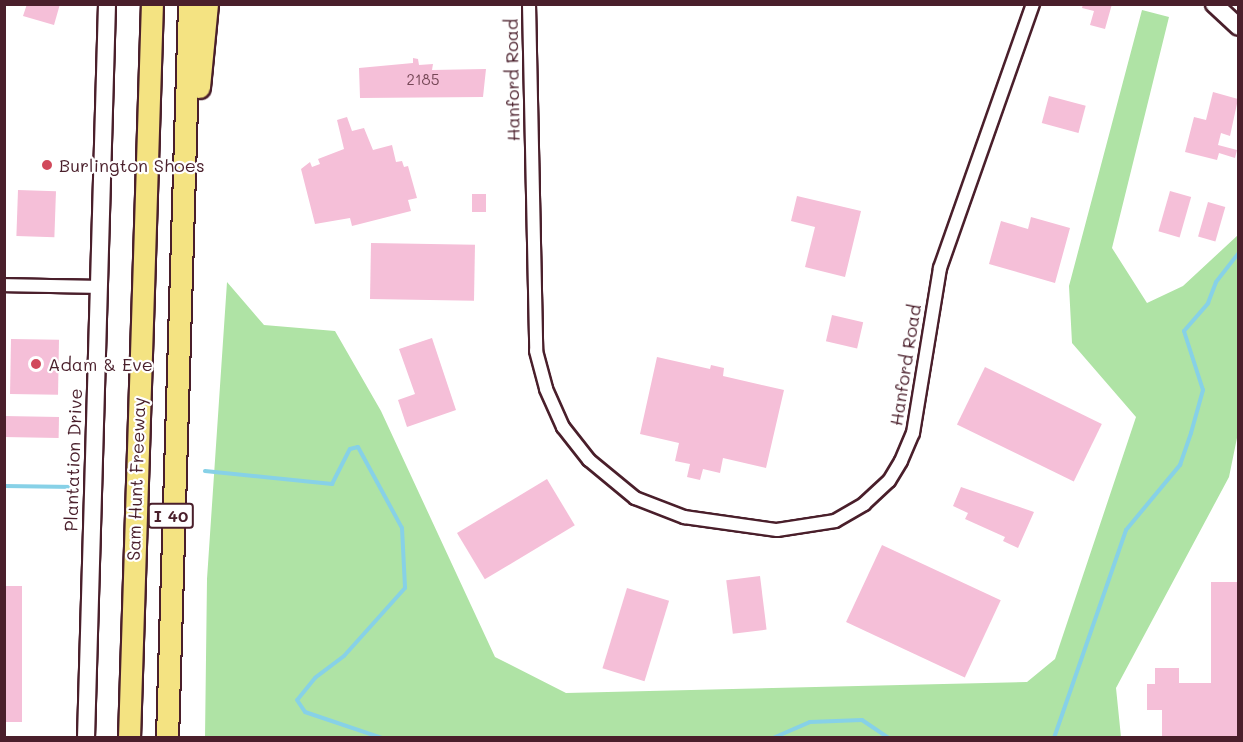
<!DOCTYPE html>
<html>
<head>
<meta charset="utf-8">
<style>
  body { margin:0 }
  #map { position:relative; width:1243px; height:742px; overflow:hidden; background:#fff; font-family:Mali,sans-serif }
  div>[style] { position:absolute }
  .green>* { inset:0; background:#afe3a5 }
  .stream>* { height:4px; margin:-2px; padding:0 2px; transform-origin:2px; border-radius:2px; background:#87d1e7 }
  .building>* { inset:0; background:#f5bfd8; transform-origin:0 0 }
  .roads { filter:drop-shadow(2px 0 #4a1f2b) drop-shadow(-2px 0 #4a1f2b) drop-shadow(0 2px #4a1f2b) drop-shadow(0 -2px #4a1f2b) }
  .street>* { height:12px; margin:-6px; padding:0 6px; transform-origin:6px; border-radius:6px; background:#fff }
  .secondary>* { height:16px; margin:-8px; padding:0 8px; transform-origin:8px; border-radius:8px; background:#fff }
  .highway>* { height:21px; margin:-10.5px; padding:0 10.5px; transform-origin:10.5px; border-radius:10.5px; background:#f4e382 }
  .dots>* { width:16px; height:16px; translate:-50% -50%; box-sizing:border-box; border:3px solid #fff; border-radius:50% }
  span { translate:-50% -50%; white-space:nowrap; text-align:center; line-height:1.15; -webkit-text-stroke:4.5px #fff; paint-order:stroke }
  .number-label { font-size:15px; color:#754756 }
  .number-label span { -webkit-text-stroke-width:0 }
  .shield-label span { padding:2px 4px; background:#fff; border:2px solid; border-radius:4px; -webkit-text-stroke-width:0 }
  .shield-label { font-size:16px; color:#4a1f2b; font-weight:700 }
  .street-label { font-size:18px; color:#4a1f2b }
  .poi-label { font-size:18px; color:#4a1f2b }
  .left { translate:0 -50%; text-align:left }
  .frame { position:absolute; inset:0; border:6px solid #4a1f2b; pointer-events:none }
</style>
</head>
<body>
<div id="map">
  <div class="green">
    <div style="clip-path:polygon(1142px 10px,1169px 17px,1112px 248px,1147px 303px,1183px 286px,1238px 235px,1238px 433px,1229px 477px,1116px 688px,1121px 737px,205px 737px,207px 579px,227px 282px,264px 325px,335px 331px,381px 411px,495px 657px,566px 693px,1027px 682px,1055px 659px,1136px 417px,1072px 343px,1069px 286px)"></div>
  </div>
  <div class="stream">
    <div style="left:205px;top:471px;width:128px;rotate:5.8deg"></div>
    <div style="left:332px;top:484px;width:39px;rotate:-63deg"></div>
    <div style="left:350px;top:449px;width:8px;rotate:-14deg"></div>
    <div style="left:358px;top:447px;width:92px;rotate:61.5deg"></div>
    <div style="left:402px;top:528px;width:60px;rotate:87.1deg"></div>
    <div style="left:405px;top:588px;width:91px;rotate:131.9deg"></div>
    <div style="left:344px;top:656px;width:36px;rotate:143deg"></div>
    <div style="left:315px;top:678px;width:28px;rotate:129deg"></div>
    <div style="left:297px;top:700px;width:14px;rotate:56deg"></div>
    <div style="left:305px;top:712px;width:81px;rotate:18.7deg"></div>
    <div style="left:4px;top:486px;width:71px;rotate:0.8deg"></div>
    <div style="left:773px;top:738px;width:40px;rotate:-23.4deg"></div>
    <div style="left:810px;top:722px;width:52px;rotate:-2.2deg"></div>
    <div style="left:862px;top:720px;width:32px;rotate:34deg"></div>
    <div style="left:1054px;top:738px;width:220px;rotate:-70.9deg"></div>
    <div style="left:1126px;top:530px;width:85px;rotate:-50.3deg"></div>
    <div style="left:1180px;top:465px;width:34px;rotate:-71deg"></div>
    <div style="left:1191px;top:433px;width:45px;rotate:-74.4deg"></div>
    <div style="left:1203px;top:390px;width:62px;rotate:-107.9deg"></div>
    <div style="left:1184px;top:331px;width:37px;rotate:-49deg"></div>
    <div style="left:1208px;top:303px;width:22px;rotate:-69deg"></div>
    <div style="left:1216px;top:282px;width:36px;rotate:-52deg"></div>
  </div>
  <div class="building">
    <div style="clip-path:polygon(27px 4px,60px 4px,54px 25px,23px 16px)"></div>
    <div style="clip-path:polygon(1083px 4px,1112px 4px,1105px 29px,1090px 25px,1094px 11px,1082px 8px)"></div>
    <div style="clip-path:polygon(413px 58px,418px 59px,419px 65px,433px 64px,432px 70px,486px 69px,483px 97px,360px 98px,359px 68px,413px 63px)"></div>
    <div style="clip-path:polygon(1213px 92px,1238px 99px,1230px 136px,1221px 133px,1218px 145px,1237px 150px,1235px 158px,1219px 153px,1217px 160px,1185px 152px,1194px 117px,1206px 120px)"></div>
    <div style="left:1049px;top:96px;width:38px;height:28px;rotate:15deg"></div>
    <div style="clip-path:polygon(347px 117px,352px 131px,364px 128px,373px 150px,392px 145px,396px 162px,402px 161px,404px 167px,408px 166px,417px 198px,408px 200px,411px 211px,352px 226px,350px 218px,315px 224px,301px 169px,310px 162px,312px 167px,320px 164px,318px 159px,344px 149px,337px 120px)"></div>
    <div style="left:18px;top:190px;width:38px;height:46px;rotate:2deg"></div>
    <div style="left:1170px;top:191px;width:22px;height:42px;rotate:16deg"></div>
    <div style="left:472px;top:194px;width:14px;height:18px"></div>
    <div style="clip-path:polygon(797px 196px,861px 211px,845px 277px,805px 267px,815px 227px,791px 221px)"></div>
    <div style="left:1208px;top:202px;width:18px;height:36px;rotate:16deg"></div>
    <div style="clip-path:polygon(1031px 217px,1070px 228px,1055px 283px,989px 264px,1001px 221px,1028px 229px)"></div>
    <div style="left:371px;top:243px;width:104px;height:56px;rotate:1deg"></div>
    <div style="left:832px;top:315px;width:32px;height:27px;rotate:13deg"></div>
    <div style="clip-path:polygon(432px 338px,456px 410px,407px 427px,398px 400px,415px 394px,399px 349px)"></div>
    <div style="left:11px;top:339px;width:48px;height:55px;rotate:1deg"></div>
    <div style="clip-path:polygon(657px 357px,710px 369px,711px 365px,724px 368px,723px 376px,784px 390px,766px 468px,723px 458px,720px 473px,703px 469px,700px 480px,687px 477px,690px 464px,675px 461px,679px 443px,640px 434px)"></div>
    <div style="left:985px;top:367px;width:130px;height:64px;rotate:26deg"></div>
    <div style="left:4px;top:416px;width:55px;height:21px;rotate:1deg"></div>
    <div style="left:547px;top:479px;width:54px;height:105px;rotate:59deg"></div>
    <div style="clip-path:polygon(961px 487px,1034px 512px,1018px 548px,1003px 541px,1005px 537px,965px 519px,968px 513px,953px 506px)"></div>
    <div style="left:882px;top:545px;width:131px;height:85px;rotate:25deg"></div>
    <div style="left:760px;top:576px;width:54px;height:34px;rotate:83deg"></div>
    <div style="clip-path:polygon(1211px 582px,1238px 582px,1238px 738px,1162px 738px,1162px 710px,1147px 710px,1147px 684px,1155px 684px,1155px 668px,1179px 668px,1179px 683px,1211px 683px)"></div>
    <div style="left:4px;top:586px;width:18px;height:136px"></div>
    <div style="left:627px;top:588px;width:44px;height:84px;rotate:17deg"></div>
  </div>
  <div class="roads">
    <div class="street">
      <div style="left:529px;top:4px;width:347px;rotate:88.8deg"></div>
      <div style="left:536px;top:351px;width:39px;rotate:75deg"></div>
      <div style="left:546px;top:389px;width:42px;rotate:65.9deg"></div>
      <div style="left:563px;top:427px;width:42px;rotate:51.8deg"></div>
      <div style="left:589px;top:460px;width:60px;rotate:39.6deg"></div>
      <div style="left:635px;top:498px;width:53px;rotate:21.2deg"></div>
      <div style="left:684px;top:517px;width:94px;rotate:8deg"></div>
      <div style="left:777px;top:530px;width:59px;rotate:-8.8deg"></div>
      <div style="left:835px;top:521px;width:34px;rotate:-30deg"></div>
      <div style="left:864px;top:504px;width:34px;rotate:-43deg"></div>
      <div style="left:889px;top:481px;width:23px;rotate:-59deg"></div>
      <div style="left:901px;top:461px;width:30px;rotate:-67deg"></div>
      <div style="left:913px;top:433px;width:167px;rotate:-80.7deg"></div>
      <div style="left:940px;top:268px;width:280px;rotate:-70.6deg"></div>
      <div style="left:4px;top:285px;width:93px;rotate:1.2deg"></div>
    </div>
    <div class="secondary">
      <div style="left:1214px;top:4px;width:33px;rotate:43deg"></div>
      <div style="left:86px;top:738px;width:734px;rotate:-88.36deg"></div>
    </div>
    <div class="highway">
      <div style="left:199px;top:87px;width:83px;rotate:-84.5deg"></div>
      <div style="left:129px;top:738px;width:734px;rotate:-88.21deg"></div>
      <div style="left:167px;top:738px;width:734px;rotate:-88.28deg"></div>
    </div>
  </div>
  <div class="dots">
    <div style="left:47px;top:165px;background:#d1495b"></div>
    <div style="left:36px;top:364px;background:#d1495b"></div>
  </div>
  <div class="number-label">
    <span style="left:423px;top:80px">2185</span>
  </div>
  <div class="shield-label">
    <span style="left:171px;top:516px">I 40</span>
  </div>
  <div class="street-label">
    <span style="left:512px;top:80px;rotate:-91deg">Hanford Road</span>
    <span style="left:905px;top:365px;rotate:-81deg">Hanford Road</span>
    <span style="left:73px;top:460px;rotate:-88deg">Plantation Drive</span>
    <span style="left:136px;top:479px;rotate:-88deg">Sam Hunt Freeway</span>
  </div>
  <div class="poi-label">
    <span class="left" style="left:59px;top:165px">Burlington Shoes</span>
    <span class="left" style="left:48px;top:364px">Adam &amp; Eve</span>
  </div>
  <div class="frame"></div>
</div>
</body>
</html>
